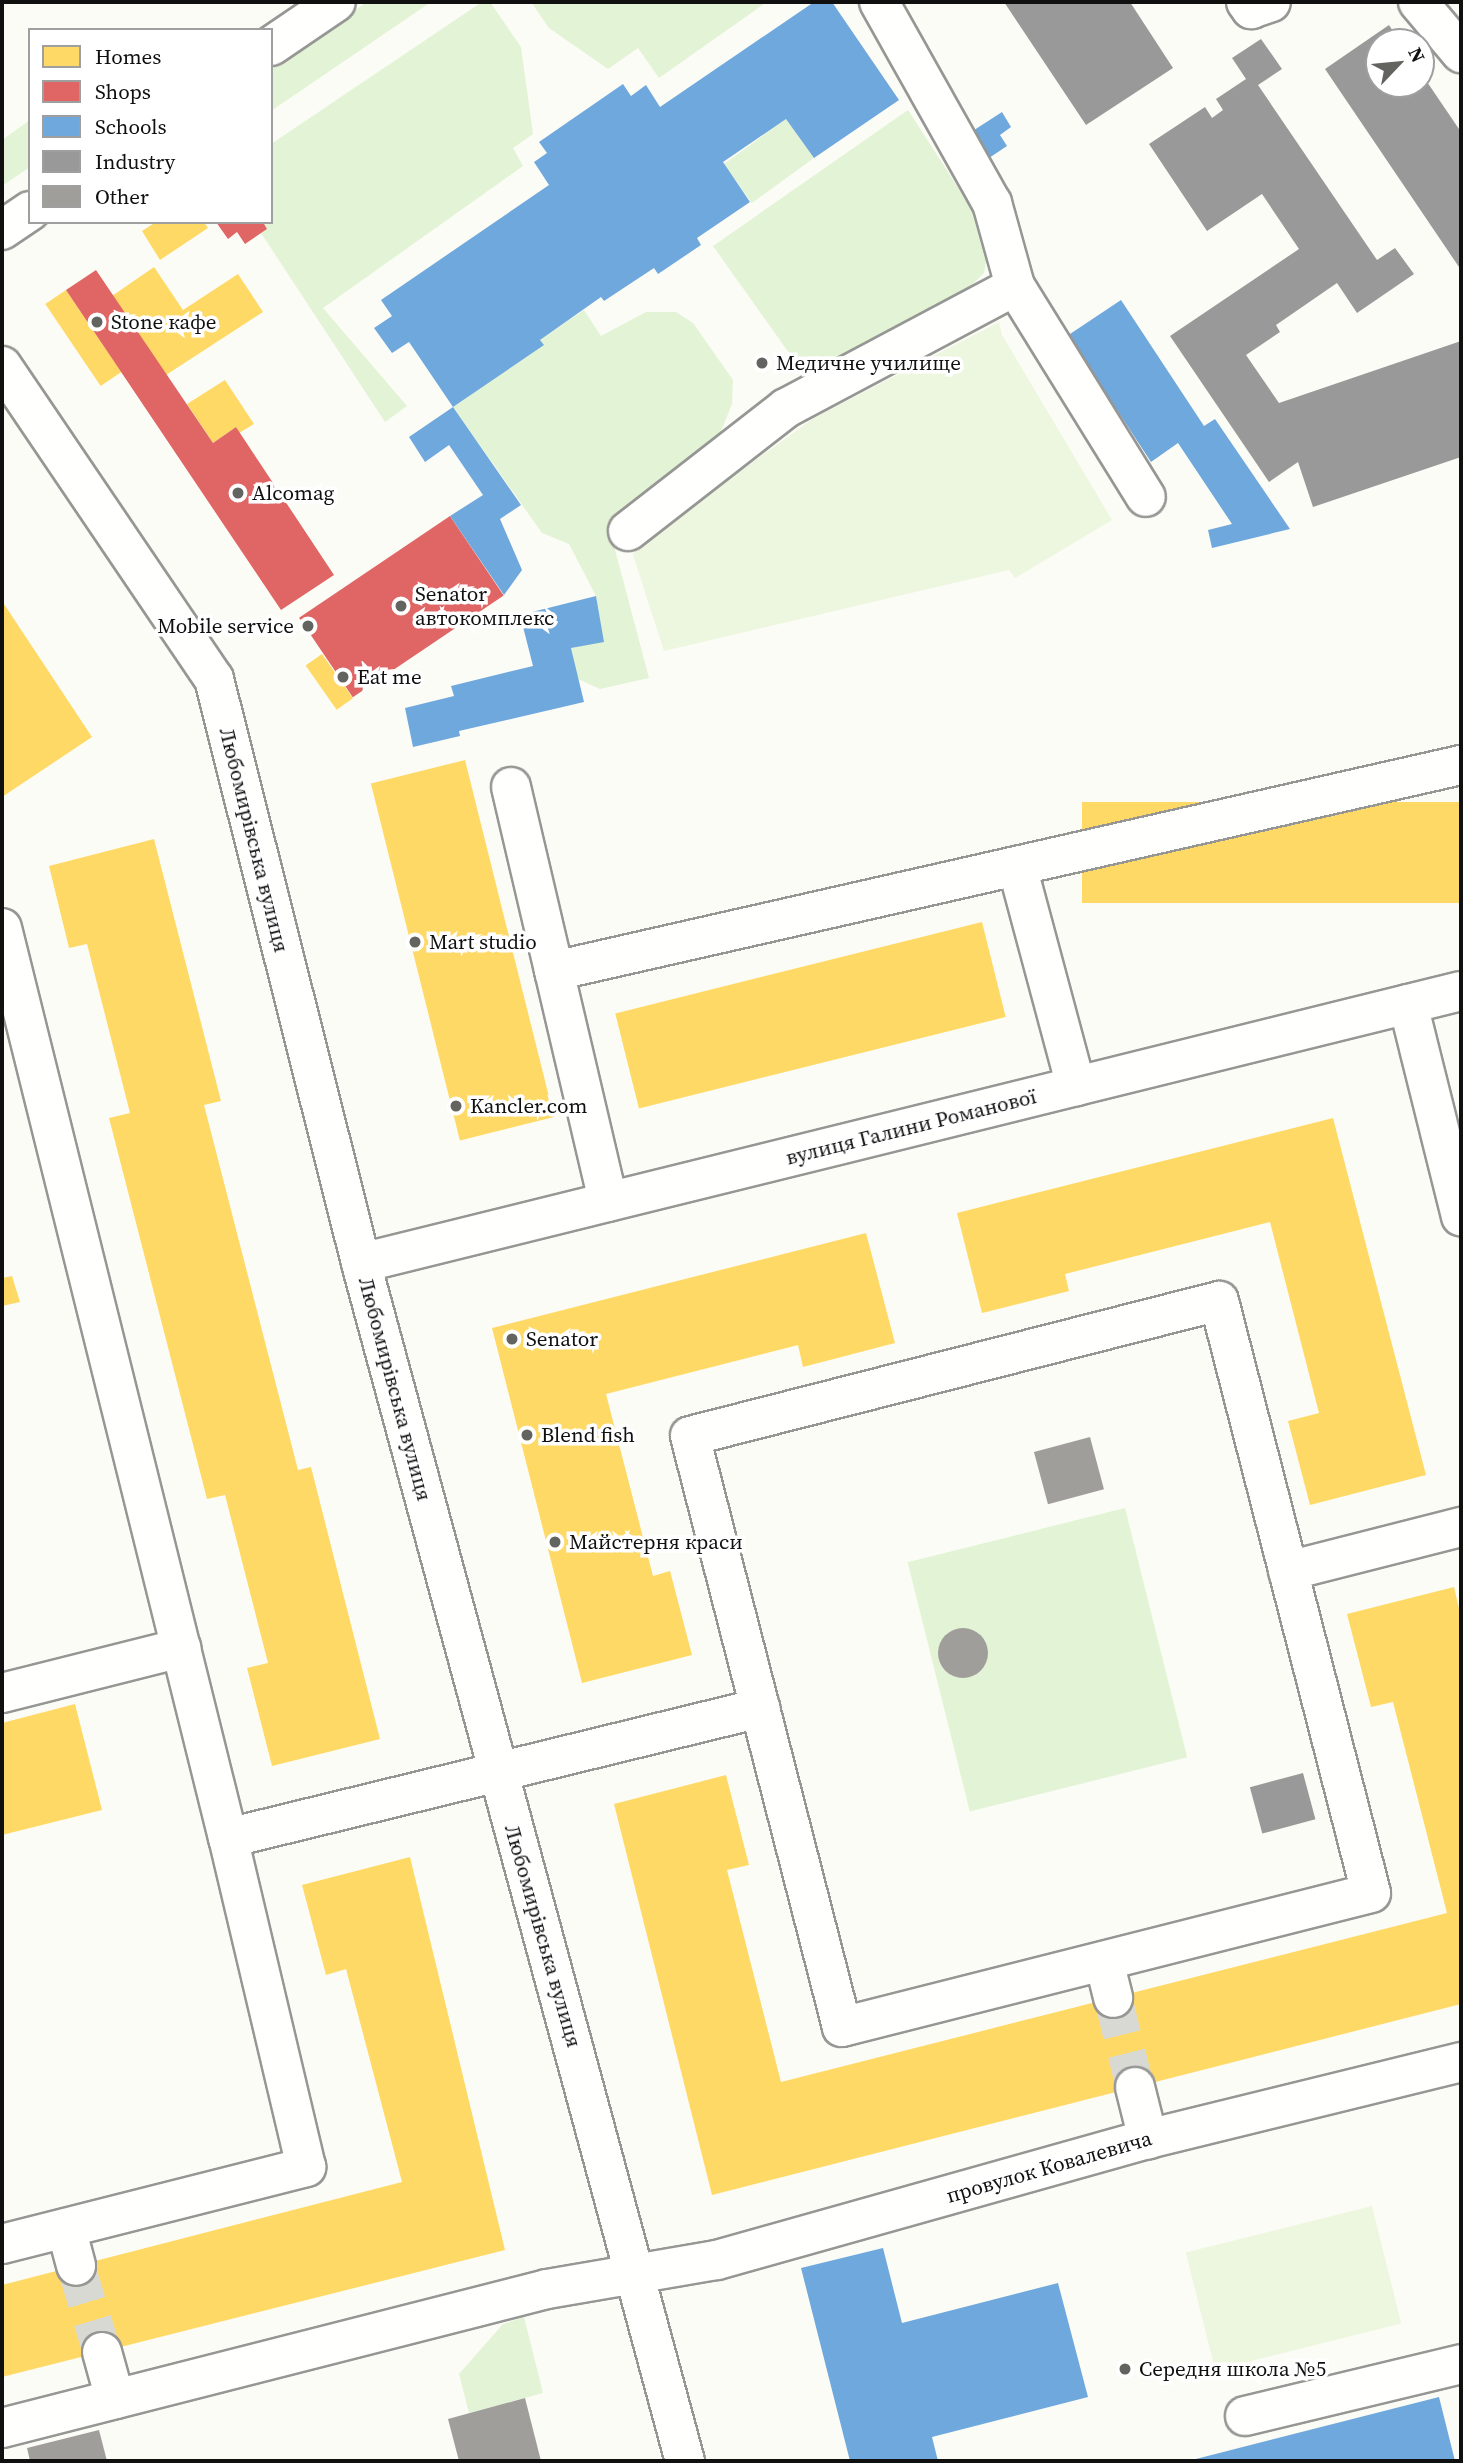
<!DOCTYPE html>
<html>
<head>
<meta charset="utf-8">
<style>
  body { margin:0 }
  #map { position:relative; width:1463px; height:2463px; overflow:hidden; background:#fcfcf6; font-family:"Source Serif 4",serif }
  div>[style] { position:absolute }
  .green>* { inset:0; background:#e3f3d5; transform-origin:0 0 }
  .pitch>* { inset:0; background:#edf6df; transform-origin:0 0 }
  .homes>* { inset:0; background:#ffd966; transform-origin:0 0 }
  .shops>* { inset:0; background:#e06666; transform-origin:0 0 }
  .schools>* { inset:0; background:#6fa8dc }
  .industry>* { inset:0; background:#999; transform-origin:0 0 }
  .building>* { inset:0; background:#a09e9b; transform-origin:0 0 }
  .round { border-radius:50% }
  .minor-tunnel>* { height:38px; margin-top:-19px; transform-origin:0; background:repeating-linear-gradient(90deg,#d9d9d4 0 38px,transparent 0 57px) }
  .roads { filter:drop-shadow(2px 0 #969694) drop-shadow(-2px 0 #969694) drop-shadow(0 2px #969694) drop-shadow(0 -2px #969694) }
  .minor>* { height:38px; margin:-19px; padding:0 19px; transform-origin:19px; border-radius:19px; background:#fffffe }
  .dots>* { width:19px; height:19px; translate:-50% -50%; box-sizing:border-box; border:4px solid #fff; border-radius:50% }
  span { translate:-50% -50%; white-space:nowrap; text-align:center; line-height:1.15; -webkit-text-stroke:7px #fff; paint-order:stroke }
  .poi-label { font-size:21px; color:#101010 }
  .left { translate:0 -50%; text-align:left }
  .right { translate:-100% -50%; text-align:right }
  .street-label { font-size:21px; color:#101010 }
  .frame { position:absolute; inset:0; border:4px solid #101010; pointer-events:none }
  .legend { position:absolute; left:28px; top:28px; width:245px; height:196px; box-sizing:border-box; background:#fff; border:2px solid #9f9f9f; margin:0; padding:9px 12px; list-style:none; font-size:21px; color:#101010 }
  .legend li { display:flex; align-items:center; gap:14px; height:35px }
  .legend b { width:35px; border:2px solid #9f9f9f }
  .north { position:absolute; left:1365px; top:28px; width:70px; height:70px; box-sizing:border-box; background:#fff; border:2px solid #9f9f9f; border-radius:50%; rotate:64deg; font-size:19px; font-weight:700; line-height:28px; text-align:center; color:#101010 }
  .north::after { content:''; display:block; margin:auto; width:24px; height:32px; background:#636360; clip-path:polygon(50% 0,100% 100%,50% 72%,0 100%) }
</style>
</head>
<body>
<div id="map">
  <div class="green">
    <div style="clip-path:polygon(367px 2px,431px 2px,271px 111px,271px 67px)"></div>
    <div style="clip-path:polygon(482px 2px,490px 2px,521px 47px,533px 134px,513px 148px,523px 166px,323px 308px,407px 406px,385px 422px,261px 233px,267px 229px,263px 222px,271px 222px,271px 144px)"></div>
    <div style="clip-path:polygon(531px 2px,767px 2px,659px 78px,638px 48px,608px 69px,549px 28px)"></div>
    <div style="clip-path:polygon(908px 110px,979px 220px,988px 251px,984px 273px,966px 291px,849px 358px,827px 364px,794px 360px,713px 246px)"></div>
    <div style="left:786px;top:119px;width:48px;height:77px;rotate:54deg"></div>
    <div style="clip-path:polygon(30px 120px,30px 167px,2px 186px,2px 140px)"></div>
    <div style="clip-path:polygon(584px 310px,601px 336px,646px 312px,676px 312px,693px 323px,733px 380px,732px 404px,708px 463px,609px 527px,649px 678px,600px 689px,578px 679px,571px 648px,603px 641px,596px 596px,569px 544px,542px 533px,453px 407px,543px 345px,540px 340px)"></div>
    <div style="left:1125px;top:1508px;width:257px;height:224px;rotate:76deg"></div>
    <div style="clip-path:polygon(524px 2317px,543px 2393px,469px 2413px,459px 2374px,503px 2324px)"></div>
  </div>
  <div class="pitch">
    <div style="clip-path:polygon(999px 322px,1002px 335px,1112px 520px,1015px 578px,1009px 570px,664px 651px,633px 555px,639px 544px,814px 418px)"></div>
    <div style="left:1372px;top:2206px;width:121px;height:192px;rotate:76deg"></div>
  </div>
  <div class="homes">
    <div style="clip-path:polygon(156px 222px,204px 222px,208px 228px,160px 260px,142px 231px)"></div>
    <div style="clip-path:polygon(154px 267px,183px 310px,238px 274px,263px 312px,166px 375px,112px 296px)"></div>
    <div style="left:66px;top:290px;width:99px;height:25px;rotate:56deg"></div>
    <div style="clip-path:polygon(225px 380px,254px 424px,239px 433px,236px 427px,213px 443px,187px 404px)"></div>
    <div style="clip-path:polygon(2px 601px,92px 737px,2px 797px)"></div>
    <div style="left:322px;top:654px;width:54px;height:20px;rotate:55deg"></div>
    <div style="left:465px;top:760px;width:368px;height:97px;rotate:76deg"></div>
    <div style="left:1461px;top:802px;width:101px;height:379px;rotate:90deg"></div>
    <div style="clip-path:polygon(154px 839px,221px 1101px,204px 1105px,298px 1470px,311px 1467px,380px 1739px,272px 1766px,247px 1668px,268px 1663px,225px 1495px,207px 1499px,109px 1118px,130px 1113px,87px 944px,69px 948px,49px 866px)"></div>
    <div style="left:982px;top:922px;width:98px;height:378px;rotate:76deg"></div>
    <div style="clip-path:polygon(1333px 1118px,1426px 1475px,1310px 1505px,1288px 1421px,1319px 1413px,1270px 1222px,1065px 1274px,1069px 1291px,982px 1313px,957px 1213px)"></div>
    <div style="clip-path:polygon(866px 1233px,895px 1343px,803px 1367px,798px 1345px,606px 1394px,653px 1576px,670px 1571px,692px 1655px,582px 1683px,492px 1328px)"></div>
    <div style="clip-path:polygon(12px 1276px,20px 1302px,2px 1306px,2px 1278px)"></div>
    <div style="clip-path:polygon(1454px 1587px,1461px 1617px,1461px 2004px,712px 2195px,614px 1804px,726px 1775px,749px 1865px,727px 1870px,781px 2082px,1447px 1913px,1393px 1702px,1371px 1707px,1347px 1614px)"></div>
    <div style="clip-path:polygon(75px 1704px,102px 1810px,2px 1835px,2px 1723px)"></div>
    <div style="clip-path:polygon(410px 1857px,505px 2250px,2px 2377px,2px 2285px,402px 2182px,346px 1969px,326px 1975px,302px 1885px)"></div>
  </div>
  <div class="shops">
    <div style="clip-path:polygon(216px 222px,263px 222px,267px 229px,245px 244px,237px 232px,228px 239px)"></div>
    <div style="clip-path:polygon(96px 270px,213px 443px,236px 427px,334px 575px,281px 610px,66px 290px)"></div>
    <div style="left:450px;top:516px;width:96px;height:182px;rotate:56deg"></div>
  </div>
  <div class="schools">
    <div style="clip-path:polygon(814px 2px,832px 2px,899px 100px,814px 158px,786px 119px,723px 162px,750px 202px,697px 238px,701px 245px,658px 274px,654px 268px,604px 301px,601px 297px,540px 340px,544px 345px,453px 407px,409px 342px,392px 353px,374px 328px,392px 316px,381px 300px,549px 185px,534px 162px,547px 153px,539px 142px,623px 84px,631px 96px,646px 85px,660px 107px)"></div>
    <div style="clip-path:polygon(1002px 112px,1011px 127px,1000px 135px,1007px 146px,986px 160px,968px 134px)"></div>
    <div style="clip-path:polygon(1121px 300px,1204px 426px,1215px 419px,1290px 529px,1212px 548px,1208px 530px,1232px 524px,1178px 443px,1151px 462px,1117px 410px,1108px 417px,1093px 393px,1101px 388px,1067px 336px)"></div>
    <div style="clip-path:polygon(453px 407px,521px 505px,500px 519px,522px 570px,504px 595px,450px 516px,483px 495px,449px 445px,425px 462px,409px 437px)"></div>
    <div style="clip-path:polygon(596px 596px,604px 642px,571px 648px,584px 702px,459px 731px,460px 736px,413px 747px,405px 708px,454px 696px,451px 686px,533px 666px,520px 615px)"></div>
    <div style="clip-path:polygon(883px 2248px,902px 2323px,1058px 2283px,1088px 2397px,932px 2437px,938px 2461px,850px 2461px,801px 2268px)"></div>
    <div style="clip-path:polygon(1439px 2397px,1455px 2461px,1192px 2461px,1192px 2460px)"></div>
  </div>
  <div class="industry">
    <div style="clip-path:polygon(1004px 2px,1130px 2px,1173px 68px,1086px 125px)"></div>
    <div style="clip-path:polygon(1389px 25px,1400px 42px,1379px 42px,1379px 84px,1421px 84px,1421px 73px,1461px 132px,1461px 270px,1325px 69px)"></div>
    <div style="clip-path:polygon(1261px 39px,1282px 69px,1258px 85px,1377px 260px,1395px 248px,1414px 274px,1357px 313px,1337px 283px,1276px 325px,1280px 332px,1246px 355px,1279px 403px,1461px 341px,1461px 457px,1313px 507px,1298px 462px,1269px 482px,1170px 336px,1299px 249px,1262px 194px,1207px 231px,1149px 144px,1205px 107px,1212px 118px,1223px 110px,1216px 99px,1246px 79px,1232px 58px)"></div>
    <div style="left:1303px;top:1773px;width:48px;height:55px;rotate:75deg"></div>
  </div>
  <div class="building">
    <div style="left:1090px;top:1437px;width:54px;height:58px;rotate:75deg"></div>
    <div class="round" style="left:938px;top:1628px;width:50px;height:50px"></div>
    <div style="clip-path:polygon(525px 2398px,541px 2461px,459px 2461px,448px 2419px)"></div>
    <div style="clip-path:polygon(99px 2430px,107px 2461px,30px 2461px,27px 2448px)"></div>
  </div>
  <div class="minor-tunnel">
    <div style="left:1113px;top:1998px;width:92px;rotate:76.1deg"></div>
    <div style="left:76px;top:2266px;width:90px;rotate:73.2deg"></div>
  </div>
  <div class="roads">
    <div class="minor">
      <div style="left:879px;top:2px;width:231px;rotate:60.7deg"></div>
      <div style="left:992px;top:203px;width:86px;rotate:74.5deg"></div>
      <div style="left:1015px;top:286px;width:248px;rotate:58.2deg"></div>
      <div style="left:1246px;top:2px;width:9px;rotate:54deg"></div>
      <div style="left:1251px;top:9px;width:21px;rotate:-19deg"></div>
      <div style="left:1418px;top:2px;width:67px;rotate:49.9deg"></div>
      <div style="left:271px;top:46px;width:78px;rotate:-34.1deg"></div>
      <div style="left:2px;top:230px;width:34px;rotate:-34deg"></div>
      <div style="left:2px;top:366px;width:378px;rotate:55.9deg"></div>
      <div style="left:214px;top:679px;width:602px;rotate:75.87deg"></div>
      <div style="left:361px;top:1263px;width:1241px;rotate:74.87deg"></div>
      <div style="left:628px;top:531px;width:200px;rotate:-37.9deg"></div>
      <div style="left:786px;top:408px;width:259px;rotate:-28deg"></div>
      <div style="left:511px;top:787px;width:426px;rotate:76.8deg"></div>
      <div style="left:1017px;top:866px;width:228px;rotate:75deg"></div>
      <div style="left:2px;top:928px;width:938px;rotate:76.05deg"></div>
      <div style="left:554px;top:971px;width:930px;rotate:-12.8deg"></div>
      <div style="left:1408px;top:1004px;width:219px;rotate:76deg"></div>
      <div style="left:361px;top:1263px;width:1133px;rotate:-13.89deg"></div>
      <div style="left:1219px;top:1301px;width:611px;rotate:75.6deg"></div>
      <div style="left:1371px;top:1893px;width:546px;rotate:165.79deg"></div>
      <div style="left:842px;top:2027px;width:610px;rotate:-104.42deg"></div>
      <div style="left:690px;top:1436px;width:546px;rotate:-14.32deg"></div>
      <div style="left:1288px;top:1571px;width:179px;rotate:-14.3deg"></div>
      <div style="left:2px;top:1693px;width:185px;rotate:-14.1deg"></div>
      <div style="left:1104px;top:1961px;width:38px;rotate:76deg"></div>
      <div style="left:1135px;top:2087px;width:54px;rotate:76deg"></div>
      <div style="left:66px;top:2228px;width:39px;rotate:75deg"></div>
      <div style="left:2px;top:2244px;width:314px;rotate:-14.2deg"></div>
      <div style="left:306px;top:2167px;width:338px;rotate:-103.3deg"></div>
      <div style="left:228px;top:1838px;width:548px;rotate:-13.73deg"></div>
      <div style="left:102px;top:2352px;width:49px;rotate:74.5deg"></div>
      <div style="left:1245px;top:2416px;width:222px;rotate:-13.5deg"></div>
      <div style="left:2px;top:2428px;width:562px;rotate:-14.31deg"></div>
      <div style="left:547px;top:2289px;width:172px;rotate:-9.7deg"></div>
      <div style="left:717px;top:2260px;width:448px;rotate:-15.7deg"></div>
      <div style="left:1148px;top:2139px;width:322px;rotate:-13.8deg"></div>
    </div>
  </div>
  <div class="dots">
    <div style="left:97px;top:322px;background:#636360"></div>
    <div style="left:762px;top:363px;background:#636360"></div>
    <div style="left:238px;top:493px;background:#636360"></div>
    <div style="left:401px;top:606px;background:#636360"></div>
    <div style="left:308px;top:626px;background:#636360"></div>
    <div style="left:343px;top:677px;background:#636360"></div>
    <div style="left:415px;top:942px;background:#636360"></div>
    <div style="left:456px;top:1106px;background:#636360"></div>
    <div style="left:512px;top:1339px;background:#636360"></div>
    <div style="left:527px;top:1435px;background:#636360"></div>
    <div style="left:555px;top:1542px;background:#636360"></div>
    <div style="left:1125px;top:2369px;background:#636360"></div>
  </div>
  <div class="poi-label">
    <span class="left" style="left:111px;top:322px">Stone кафе</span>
    <span class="left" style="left:776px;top:363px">Медичне училище</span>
    <span class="left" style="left:252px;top:493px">Alcomag</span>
    <span class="left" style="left:415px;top:606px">Senator<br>автокомплекс</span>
    <span class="right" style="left:294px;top:626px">Mobile service</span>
    <span class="left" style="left:357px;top:677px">Eat me</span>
    <span class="left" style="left:429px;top:942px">Mart studio</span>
    <span class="left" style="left:470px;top:1106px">Kancler.com</span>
    <span class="left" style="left:526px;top:1339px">Senator</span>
    <span class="left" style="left:541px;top:1435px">Blend fish</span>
    <span class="left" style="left:569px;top:1542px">Майстерня краси</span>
    <span class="left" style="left:1139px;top:2369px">Середня школа №5</span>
  </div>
  <div class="street-label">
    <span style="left:254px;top:840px;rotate:76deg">Любомирівська вулиця</span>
    <span style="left:911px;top:1127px;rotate:-14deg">вулиця Галини Романової</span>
    <span style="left:395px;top:1389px;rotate:75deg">Любомирівська вулиця</span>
    <span style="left:543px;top:1936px;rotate:74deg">Любомирівська вулиця</span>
    <span style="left:1049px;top:2167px;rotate:-16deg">провулок Ковалевича</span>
  </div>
  <div class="frame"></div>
  <ul class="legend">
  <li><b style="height:19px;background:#ffd966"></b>Homes</li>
  <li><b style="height:19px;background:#e06666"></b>Shops</li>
  <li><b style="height:19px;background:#6fa8dc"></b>Schools</li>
  <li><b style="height:19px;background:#999"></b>Industry</li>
  <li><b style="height:19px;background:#a09e9b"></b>Other</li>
  </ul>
  <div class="north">N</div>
</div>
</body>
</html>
